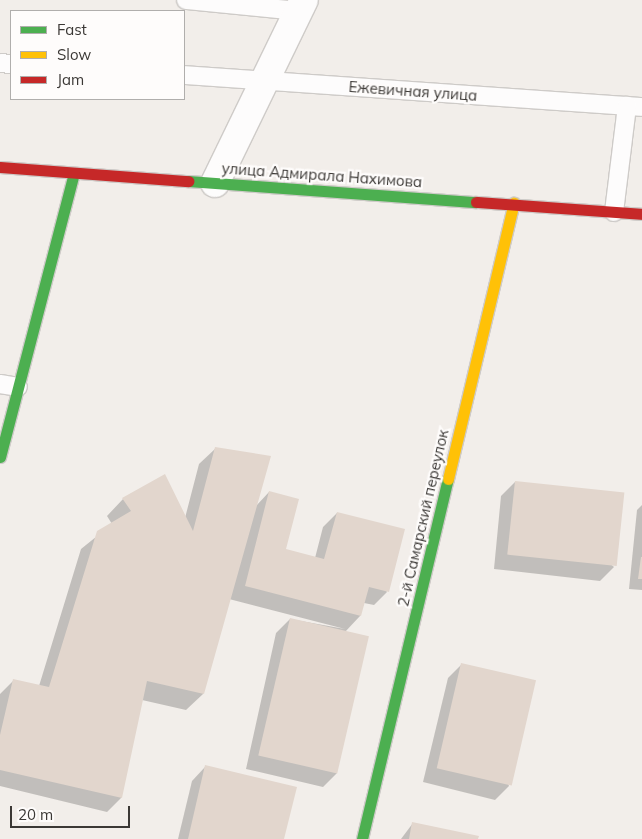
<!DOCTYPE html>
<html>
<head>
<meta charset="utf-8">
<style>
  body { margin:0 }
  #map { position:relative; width:642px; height:839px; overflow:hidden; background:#f2eeea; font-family:Mulish,sans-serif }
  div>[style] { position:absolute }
  .shadow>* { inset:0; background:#0003 }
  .building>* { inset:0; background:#e2d6cd; transform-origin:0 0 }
  .roads { filter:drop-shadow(1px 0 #cecbc8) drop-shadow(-1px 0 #cecbc8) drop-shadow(0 1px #cecbc8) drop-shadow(0 -1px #cecbc8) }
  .lane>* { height:18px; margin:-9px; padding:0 9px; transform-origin:9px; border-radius:9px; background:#fdfcfc }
  .street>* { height:28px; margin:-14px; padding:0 14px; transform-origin:14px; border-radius:14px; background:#fdfcfc }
  .fast>* { height:11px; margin:-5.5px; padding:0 5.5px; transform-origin:5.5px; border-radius:5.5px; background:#4caf50 }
  .slow>* { height:11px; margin:-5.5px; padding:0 5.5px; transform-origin:5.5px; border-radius:5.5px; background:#ffc107 }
  .jam>* { height:11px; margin:-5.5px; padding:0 5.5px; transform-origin:5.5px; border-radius:5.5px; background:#c62828 }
  span { translate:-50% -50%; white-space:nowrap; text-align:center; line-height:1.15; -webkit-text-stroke:4.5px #fefcfb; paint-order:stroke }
  .street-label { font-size:15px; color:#3b3835 }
  .legend { position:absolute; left:10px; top:10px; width:175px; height:90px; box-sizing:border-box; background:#fefcfb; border:1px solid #b0aeac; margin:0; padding:6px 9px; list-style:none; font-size:15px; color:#3b3835 }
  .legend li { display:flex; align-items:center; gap:10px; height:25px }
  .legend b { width:25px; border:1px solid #b0aeac }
  .scale { position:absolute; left:10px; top:806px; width:120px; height:22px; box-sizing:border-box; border:2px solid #3b3835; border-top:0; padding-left:6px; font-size:15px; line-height:18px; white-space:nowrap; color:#3b3835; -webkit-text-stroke:4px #fefcfb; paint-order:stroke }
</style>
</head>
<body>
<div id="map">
  <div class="shadow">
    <div style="clip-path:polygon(216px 448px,256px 506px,269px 492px,284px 550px,315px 558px,323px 527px,337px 513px,387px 592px,374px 605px,364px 603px,360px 616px,345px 632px,337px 773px,323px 787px,246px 769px,276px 633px,290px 619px,345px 629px,229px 599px,203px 694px,186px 710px,142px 700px,121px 798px,107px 812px,0 786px,0 694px,14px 680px,39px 686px,81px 549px,112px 524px,107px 516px,123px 499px,185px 518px,199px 464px)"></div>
    <div style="clip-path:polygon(515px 482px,614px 567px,600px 581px,494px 569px,501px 496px)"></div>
    <div style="clip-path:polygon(642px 505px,642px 590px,629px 589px,637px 510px)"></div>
    <div style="clip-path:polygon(462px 664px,509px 786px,495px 800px,423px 782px,448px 678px)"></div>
    <div style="clip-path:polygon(205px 767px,283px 839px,178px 839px,192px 781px)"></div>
    <div style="clip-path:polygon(413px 823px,477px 839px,401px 839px)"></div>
  </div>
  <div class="building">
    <div style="clip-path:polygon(215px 447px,271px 456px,204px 694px,147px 681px,122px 798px,0 770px,0 735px,13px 679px,49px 687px,97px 531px,131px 511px,122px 498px,165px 474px,193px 531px)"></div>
    <div style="left:515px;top:481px;width:110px;height:74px;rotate:6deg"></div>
    <div style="clip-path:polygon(269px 491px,299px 499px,286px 549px,324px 559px,337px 512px,405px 529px,389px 592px,369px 587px,361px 616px,245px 586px)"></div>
    <div style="clip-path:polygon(641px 557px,642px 557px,642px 579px,638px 579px)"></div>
    <div style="left:290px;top:618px;width:81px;height:141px;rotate:13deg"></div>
    <div style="left:461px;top:663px;width:77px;height:108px;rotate:13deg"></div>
    <div style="clip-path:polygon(205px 765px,297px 787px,284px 839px,188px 839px)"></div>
    <div style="clip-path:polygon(412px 822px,479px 836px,478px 839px,409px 839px)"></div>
  </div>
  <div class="roads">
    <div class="lane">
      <div style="left:186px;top:0;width:114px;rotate:5.6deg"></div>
      <div style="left:0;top:63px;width:11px;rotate:5deg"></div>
      <div style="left:184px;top:75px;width:459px;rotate:4deg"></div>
      <div style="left:614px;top:212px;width:107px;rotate:-83deg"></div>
      <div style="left:0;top:384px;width:18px;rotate:9deg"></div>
    </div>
    <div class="street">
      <div style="left:215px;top:183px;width:203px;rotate:-64.1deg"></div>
    </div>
    <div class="fast">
      <div style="left:188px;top:181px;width:289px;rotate:4.2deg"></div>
      <div style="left:0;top:457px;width:293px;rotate:-75.4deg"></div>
      <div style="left:362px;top:839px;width:370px;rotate:-76.6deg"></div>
    </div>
    <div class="slow">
      <div style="left:448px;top:479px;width:284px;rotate:-76.6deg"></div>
    </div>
    <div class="jam">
      <div style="left:0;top:167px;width:189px;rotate:4.3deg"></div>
      <div style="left:476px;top:202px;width:166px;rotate:4.1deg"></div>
    </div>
  </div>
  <div class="street-label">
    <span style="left:413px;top:91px;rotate:4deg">Ежевичная улица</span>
    <span style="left:322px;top:175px;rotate:4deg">улица Адмирала Нахимова</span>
    <span style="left:423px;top:518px;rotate:-77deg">2-й Самарский переулок</span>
  </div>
  <ul class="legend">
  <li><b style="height:6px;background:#4caf50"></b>Fast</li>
  <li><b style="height:6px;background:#ffc107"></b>Slow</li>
  <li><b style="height:6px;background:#c62828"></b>Jam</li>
  </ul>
  <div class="scale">20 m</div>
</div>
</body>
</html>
